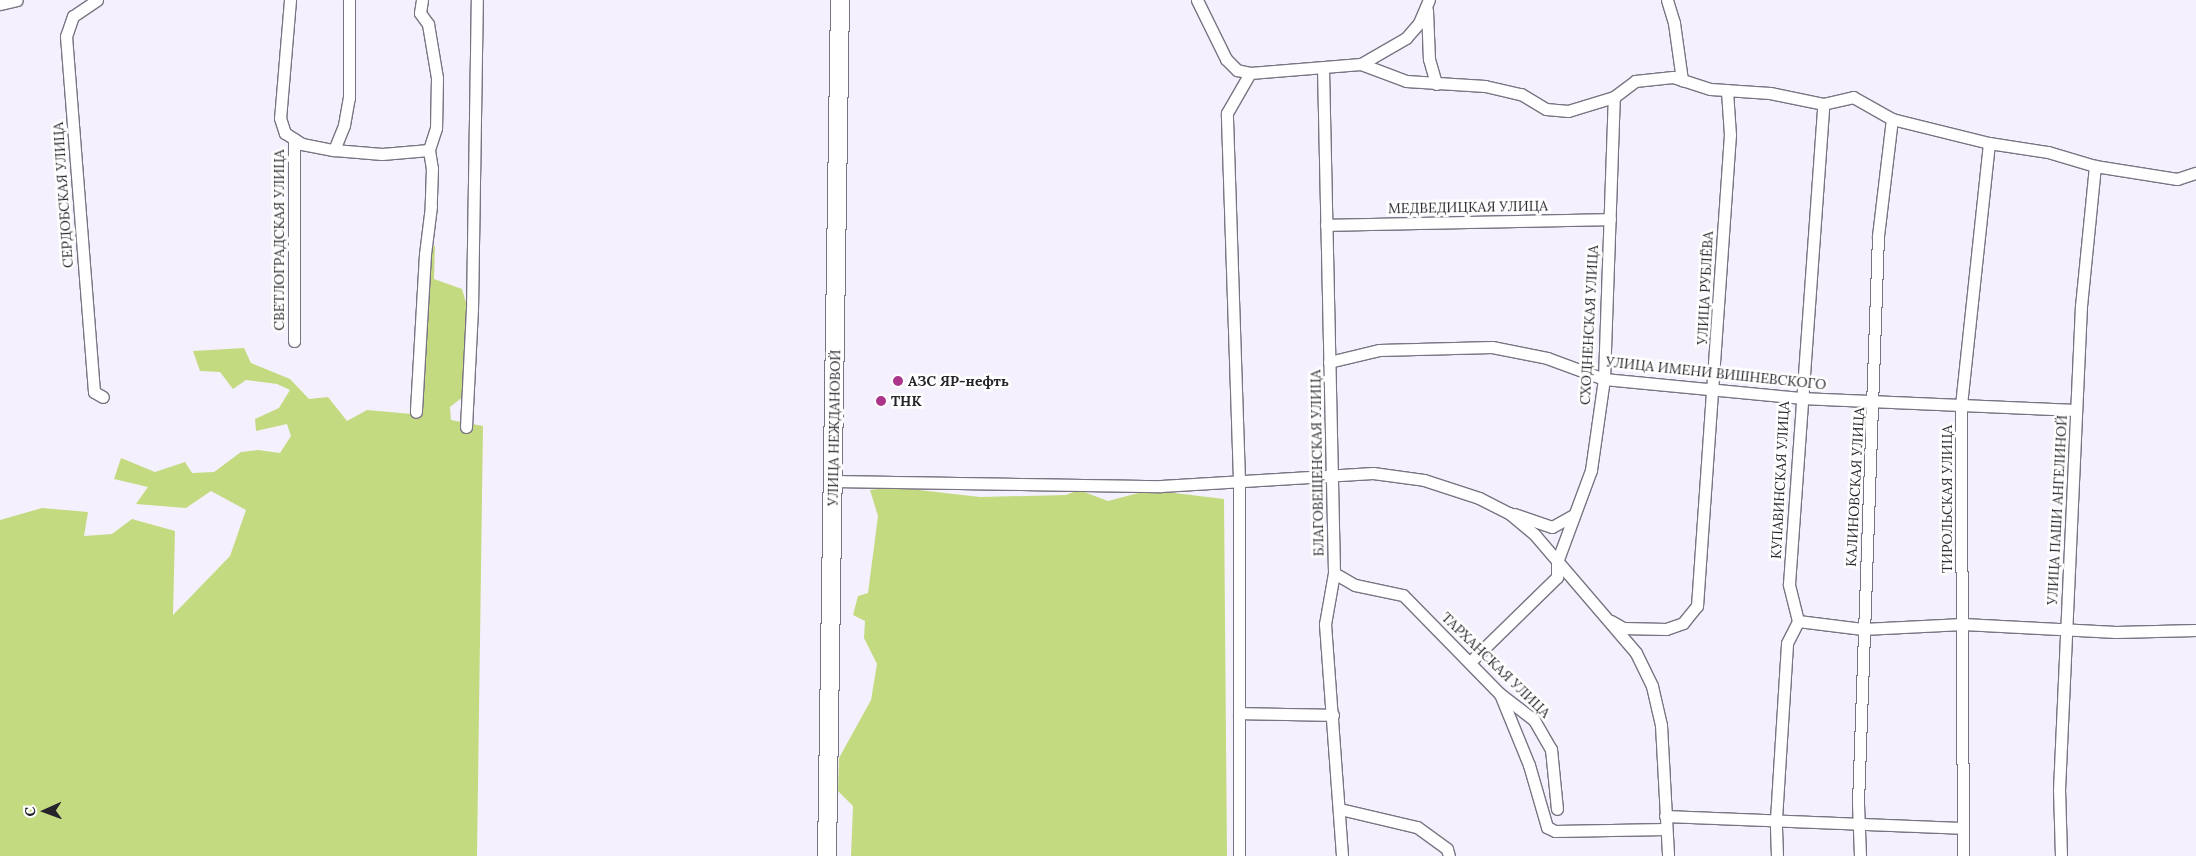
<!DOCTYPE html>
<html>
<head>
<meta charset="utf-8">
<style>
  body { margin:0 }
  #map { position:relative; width:2196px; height:856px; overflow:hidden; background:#f5f0fd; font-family:Lora,serif }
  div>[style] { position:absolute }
  .green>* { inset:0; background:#c4da81 }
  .roads { filter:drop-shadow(1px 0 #797482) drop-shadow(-1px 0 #797482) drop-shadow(0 1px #797482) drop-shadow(0 -1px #797482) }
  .minor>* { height:11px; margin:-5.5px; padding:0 5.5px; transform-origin:5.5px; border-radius:5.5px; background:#fff }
  .trunk>* { height:18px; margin:-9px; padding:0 9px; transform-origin:9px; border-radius:9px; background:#fff }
  .dots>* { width:14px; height:14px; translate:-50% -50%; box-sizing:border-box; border:2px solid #fff; border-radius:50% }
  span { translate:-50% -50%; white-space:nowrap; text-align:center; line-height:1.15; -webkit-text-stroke:5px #fff; paint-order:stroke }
  .street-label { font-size:14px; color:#26242a }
  .poi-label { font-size:14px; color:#26242a; font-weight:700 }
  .left { translate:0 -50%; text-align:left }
  .north { position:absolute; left:20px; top:786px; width:50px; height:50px; -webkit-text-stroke:4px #fff; paint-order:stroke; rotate:268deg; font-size:14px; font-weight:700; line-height:20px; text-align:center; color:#26242a }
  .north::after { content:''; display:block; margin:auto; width:18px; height:22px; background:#26242a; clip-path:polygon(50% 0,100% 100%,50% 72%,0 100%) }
</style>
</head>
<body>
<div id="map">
  <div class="green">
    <div style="clip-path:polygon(435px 246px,434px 279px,462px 289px,469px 313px,464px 396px,450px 407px,451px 420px,483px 426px,477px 856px,0 856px,0 520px,42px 508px,88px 512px,84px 536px,112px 534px,132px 519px,175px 531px,173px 615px,230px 556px,246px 510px,211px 491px,186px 508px,136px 504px,148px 487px,114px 479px,121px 458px,155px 472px,185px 462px,192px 473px,214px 472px,241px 452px,258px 450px,280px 453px,291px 436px,287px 424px,256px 431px,255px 419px,279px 408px,290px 390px,277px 384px,246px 380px,233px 389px,220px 372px,200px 371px,193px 351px,244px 348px,251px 363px,290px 379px,309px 399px,328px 397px,347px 421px,367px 410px,423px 415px,425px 247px)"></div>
    <div style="clip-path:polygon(893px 487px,980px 497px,1066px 495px,1079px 490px,1108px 501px,1150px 490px,1224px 499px,1227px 856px,851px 856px,853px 806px,838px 791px,839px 758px,871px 700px,877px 664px,864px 638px,865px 621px,853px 615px,858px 596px,868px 593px,878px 516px,870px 490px)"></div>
  </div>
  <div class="roads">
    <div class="minor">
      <div style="left:97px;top:0;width:29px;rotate:146deg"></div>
      <div style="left:73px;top:16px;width:21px;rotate:109deg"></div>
      <div style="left:66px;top:36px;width:357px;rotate:85.5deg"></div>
      <div style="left:94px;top:392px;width:10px;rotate:29deg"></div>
      <div style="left:290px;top:0;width:118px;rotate:94.8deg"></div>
      <div style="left:280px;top:118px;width:16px;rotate:72deg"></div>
      <div style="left:285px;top:133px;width:20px;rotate:33deg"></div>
      <div style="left:302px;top:144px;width:33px;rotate:11deg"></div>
      <div style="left:334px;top:150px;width:48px;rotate:4.8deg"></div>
      <div style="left:382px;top:154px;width:47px;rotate:-4.9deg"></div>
      <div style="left:429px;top:150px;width:18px;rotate:81deg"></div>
      <div style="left:432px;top:168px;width:38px;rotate:92deg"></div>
      <div style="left:431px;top:206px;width:48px;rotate:97.1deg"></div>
      <div style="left:425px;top:254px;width:158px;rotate:93.3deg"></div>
      <div style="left:422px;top:0;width:13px;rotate:99deg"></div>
      <div style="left:420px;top:13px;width:14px;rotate:54deg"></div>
      <div style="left:428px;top:24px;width:55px;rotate:80.5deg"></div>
      <div style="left:437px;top:78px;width:50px;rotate:91.1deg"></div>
      <div style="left:436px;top:128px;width:23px;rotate:108deg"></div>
      <div style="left:1197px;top:0;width:66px;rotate:63.8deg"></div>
      <div style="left:1226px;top:59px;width:16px;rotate:45deg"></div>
      <div style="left:1237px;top:70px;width:13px;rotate:13deg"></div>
      <div style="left:1667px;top:0;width:24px;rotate:73deg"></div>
      <div style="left:1674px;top:23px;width:58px;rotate:82deg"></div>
      <div style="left:0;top:4px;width:17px;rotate:-13deg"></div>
      <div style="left:1427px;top:10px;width:49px;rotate:87.7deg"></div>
      <div style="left:1429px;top:59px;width:26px;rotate:74deg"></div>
      <div style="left:1361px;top:64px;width:52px;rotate:-30deg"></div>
      <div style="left:1406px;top:38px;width:20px;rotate:-49deg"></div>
      <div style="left:1419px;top:23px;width:25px;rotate:-67deg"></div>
      <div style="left:1323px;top:68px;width:505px;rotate:88.75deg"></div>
      <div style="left:1334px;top:573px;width:52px;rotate:100deg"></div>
      <div style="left:1325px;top:624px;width:233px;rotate:85.8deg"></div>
      <div style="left:334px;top:150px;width:27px;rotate:-68deg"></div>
      <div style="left:344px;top:125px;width:27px;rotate:-80deg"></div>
      <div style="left:349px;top:98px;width:98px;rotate:-90deg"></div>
      <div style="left:1326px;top:225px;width:284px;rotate:-1.2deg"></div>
      <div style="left:294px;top:341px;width:202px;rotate:-90deg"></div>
      <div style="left:1329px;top:362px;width:51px;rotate:-13.5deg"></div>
      <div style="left:1379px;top:350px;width:113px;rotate:-1.5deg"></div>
      <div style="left:1492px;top:347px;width:56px;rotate:11.3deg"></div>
      <div style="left:1547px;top:358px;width:61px;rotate:20.2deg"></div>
      <div style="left:1604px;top:379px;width:197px;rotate:5.5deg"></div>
      <div style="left:1800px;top:398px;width:276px;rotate:2.5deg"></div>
      <div style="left:466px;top:427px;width:118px;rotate:-87.1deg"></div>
      <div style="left:472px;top:309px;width:309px;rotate:-89.1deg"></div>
      <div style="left:833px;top:481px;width:328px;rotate:0.9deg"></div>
      <div style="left:1161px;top:486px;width:212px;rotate:-3.5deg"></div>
      <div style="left:1373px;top:473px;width:51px;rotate:7.8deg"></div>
      <div style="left:1424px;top:480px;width:58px;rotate:18.1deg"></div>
      <div style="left:1479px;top:498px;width:34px;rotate:27deg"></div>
      <div style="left:1509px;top:513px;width:34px;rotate:40deg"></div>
      <div style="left:1535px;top:535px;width:155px;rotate:49.4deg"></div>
      <div style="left:1636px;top:653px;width:37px;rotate:64deg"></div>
      <div style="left:1652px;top:686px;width:40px;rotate:77deg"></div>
      <div style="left:1661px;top:725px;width:131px;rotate:86.9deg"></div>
      <div style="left:1514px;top:514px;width:40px;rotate:18.9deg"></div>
      <div style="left:1552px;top:527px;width:23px;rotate:-29deg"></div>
      <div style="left:1334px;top:573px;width:24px;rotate:30deg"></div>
      <div style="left:1355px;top:585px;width:49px;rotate:11.8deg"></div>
      <div style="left:1403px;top:595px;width:137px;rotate:45.6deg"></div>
      <div style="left:1499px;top:693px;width:44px;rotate:37.6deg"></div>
      <div style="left:1534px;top:720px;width:34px;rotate:60deg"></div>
      <div style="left:1551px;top:749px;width:60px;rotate:84.3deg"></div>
      <div style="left:1611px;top:621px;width:14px;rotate:30deg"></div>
      <div style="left:1623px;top:628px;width:43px;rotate:1.3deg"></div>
      <div style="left:1666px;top:629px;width:18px;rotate:-19deg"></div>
      <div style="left:1683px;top:623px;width:22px;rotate:-51deg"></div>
      <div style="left:1697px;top:606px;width:472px;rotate:-86deg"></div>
      <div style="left:1730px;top:135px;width:44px;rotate:-93.9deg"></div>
      <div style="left:1798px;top:621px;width:65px;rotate:7deg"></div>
      <div style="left:1863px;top:629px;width:100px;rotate:-2.9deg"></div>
      <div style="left:1963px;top:624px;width:153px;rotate:3deg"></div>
      <div style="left:2116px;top:632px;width:80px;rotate:-1.4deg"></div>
      <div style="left:1470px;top:662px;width:122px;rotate:-44.3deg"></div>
      <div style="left:1557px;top:577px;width:15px;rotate:-90deg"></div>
      <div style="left:1557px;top:562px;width:98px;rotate:-69.7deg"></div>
      <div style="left:1591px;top:470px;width:92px;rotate:-81.9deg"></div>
      <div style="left:1604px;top:379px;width:282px;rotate:-88deg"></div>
      <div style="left:1500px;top:694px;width:77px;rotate:67.8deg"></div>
      <div style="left:1529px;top:765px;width:65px;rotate:73.8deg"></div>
      <div style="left:1547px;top:827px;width:9px;rotate:27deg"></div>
      <div style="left:1555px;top:831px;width:111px;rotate:-1deg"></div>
      <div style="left:1239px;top:713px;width:94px;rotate:1.2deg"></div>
      <div style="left:1340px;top:809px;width:79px;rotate:13.2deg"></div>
      <div style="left:1417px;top:827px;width:37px;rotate:36deg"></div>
      <div style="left:1447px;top:849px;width:7px;rotate:74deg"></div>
      <div style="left:1665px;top:816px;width:296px;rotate:2.3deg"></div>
      <div style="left:1239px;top:856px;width:376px;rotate:-90deg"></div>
      <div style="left:1239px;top:480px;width:367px;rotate:-91.9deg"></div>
      <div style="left:1227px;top:113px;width:46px;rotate:-60.1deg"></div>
      <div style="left:1250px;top:73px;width:111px;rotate:-4.6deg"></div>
      <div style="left:1361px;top:64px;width:48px;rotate:20.7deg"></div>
      <div style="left:1406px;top:81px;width:79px;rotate:3.6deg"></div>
      <div style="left:1485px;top:86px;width:37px;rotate:13deg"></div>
      <div style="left:1521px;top:94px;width:29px;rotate:31deg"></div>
      <div style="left:1546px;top:109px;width:22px;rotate:5deg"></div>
      <div style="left:1568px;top:111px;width:48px;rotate:-16.9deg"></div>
      <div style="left:1614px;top:97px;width:26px;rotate:-37deg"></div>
      <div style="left:1635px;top:81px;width:38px;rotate:-6deg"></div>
      <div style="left:1673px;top:77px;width:39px;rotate:18deg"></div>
      <div style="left:1710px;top:89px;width:60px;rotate:3.8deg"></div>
      <div style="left:1770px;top:93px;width:54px;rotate:11.7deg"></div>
      <div style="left:1823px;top:104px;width:31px;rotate:-13deg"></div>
      <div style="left:1853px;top:97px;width:45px;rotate:29.4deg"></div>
      <div style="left:1892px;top:119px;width:100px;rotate:13.9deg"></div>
      <div style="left:1989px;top:143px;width:60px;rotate:8.7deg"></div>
      <div style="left:2048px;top:152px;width:49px;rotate:16.6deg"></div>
      <div style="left:2095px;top:166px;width:83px;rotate:9deg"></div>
      <div style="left:2177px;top:179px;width:20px;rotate:-18deg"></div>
      <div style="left:1777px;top:856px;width:37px;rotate:-92deg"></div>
      <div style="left:1776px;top:819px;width:176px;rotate:-86.4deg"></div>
      <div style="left:1787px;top:643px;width:25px;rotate:-63deg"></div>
      <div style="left:1798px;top:621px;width:38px;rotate:-104deg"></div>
      <div style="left:1789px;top:584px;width:481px;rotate:-85.9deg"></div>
      <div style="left:1860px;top:856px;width:53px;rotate:-92.2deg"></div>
      <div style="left:1858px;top:803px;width:567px;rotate:-87.98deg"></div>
      <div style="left:1878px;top:236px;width:118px;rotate:-83.2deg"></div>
      <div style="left:1963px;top:856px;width:451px;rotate:-90.3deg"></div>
      <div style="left:1961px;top:405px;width:263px;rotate:-83.9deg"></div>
      <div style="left:2061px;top:856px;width:66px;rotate:-91.7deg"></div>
      <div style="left:2059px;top:790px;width:484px;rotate:-87.4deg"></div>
      <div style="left:2081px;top:306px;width:141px;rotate:-84.3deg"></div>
    </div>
    <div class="trunk">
      <div style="left:827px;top:856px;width:856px;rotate:-89.13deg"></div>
    </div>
  </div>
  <div class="dots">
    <div style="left:898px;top:381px;background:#ac358b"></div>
    <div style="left:881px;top:401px;background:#ac358b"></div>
  </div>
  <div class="street-label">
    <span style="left:63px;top:195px;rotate:-94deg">СЕРДОБСКАЯ УЛИЦА</span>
    <span style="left:1468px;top:207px;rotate:-1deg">МЕДВЕДИЦКАЯ УЛИЦА</span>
    <span style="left:279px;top:240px;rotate:-90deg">СВЕТЛОГРАДСКАЯ УЛИЦА</span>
    <span style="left:1705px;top:288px;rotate:-87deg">УЛИЦА РУБЛЁВА</span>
    <span style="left:1589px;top:325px;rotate:-87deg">СХОДНЕНСКАЯ УЛИЦА</span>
    <span style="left:1716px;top:373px;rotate:6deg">УЛИЦА ИМЕНИ ВИШНЕВСКОГО</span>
    <span style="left:834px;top:428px;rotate:-89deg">УЛИЦА НЕЖДАНОВОЙ</span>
    <span style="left:1317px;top:463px;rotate:-91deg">БЛАГОВЕЩЕНСКАЯ УЛИЦА</span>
    <span style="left:1780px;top:480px;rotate:-87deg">КУПАВИНСКАЯ УЛИЦА</span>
    <span style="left:1855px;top:487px;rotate:-87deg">КАЛИНОВСКАЯ УЛИЦА</span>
    <span style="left:1947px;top:499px;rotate:-90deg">ТИРОЛЬСКАЯ УЛИЦА</span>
    <span style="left:2057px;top:510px;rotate:-87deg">УЛИЦА ПАШИ АНГЕЛИНОЙ</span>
    <span style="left:1496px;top:665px;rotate:44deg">ТАРХАНСКАЯ УЛИЦА</span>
  </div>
  <div class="poi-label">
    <span class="left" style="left:908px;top:381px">АЗС ЯР-нефть</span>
    <span class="left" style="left:891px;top:401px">ТНК</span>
  </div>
  <div class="north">С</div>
</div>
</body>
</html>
